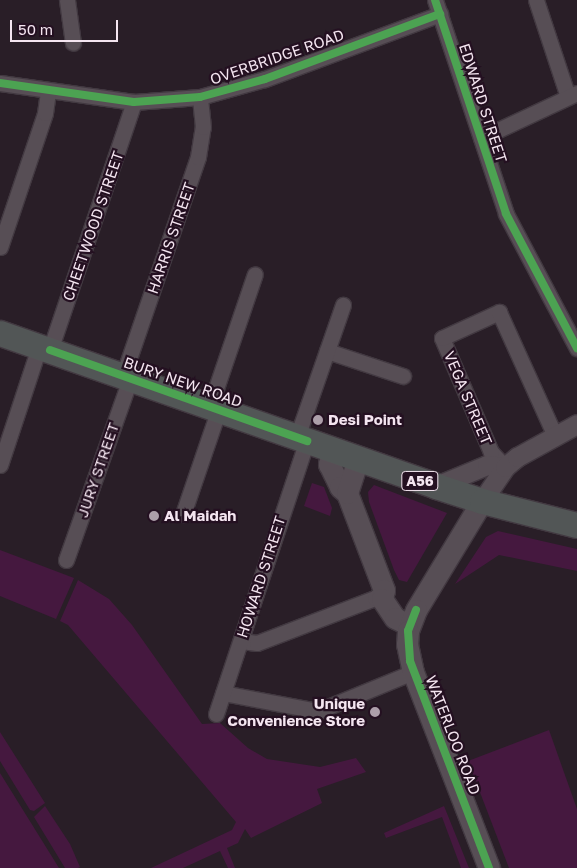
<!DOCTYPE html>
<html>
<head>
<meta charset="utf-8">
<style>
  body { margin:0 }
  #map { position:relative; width:577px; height:868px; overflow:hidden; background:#291e27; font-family:"Golos Text",sans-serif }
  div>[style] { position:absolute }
  .green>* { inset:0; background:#45183f }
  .roads { filter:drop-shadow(1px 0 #423941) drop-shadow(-1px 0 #423941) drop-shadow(0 1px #423941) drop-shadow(0 -1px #423941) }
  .minor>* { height:15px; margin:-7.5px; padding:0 7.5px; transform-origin:7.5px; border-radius:7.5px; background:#574e55 }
  .tertiary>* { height:19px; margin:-9.5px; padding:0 9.5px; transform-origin:9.5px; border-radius:9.5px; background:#574e55 }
  .secondary>* { height:21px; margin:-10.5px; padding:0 10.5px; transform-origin:10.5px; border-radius:10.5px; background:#574e55 }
  .trunk>* { height:25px; margin:-12.5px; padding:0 12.5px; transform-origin:12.5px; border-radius:12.5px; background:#525656 }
  .cycleway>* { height:8px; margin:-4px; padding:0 4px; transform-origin:4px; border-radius:4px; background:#4ca352 }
  .dots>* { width:14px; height:14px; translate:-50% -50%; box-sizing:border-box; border:2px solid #241021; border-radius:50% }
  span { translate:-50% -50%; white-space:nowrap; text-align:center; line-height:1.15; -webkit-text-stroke:4.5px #241021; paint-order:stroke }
  .shield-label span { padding:1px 4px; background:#241021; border:1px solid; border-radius:4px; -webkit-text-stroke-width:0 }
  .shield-label { font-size:14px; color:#f4e5f0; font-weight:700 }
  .street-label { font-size:15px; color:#f4e5f0 }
  .poi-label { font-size:15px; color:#f4e5f0; font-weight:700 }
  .left { translate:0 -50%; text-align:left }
  .right { translate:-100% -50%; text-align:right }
  .scale { position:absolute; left:10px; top:20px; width:108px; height:22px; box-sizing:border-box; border:2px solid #f4e5f0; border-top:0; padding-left:6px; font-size:15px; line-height:18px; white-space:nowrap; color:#f4e5f0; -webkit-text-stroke:4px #241021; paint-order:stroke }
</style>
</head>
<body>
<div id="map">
  <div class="green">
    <div style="clip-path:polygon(312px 483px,324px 487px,332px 508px,330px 516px,304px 506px)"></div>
    <div style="clip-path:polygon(374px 485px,447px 513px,407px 582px,399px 580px,394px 570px,369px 502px,368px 492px)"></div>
    <div style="clip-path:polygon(498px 531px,577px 549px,577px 571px,499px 555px,455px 584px,486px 537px)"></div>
    <div style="clip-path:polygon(0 550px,74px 578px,56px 619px,0 596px)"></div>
    <div style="clip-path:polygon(78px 580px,109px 599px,132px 625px,202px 724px,220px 723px,248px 748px,267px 759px,320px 767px,356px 758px,366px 772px,317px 789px,322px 803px,251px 838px,245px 829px,238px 843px,227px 848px,235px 868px,228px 868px,220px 851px,183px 868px,151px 868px,232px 830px,236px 822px,68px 625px,60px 621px)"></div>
    <div style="clip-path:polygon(549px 730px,577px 809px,577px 868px,509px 868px,468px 761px)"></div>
    <div style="clip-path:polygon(0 732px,45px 803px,34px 811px,30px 810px,0 761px)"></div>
    <div style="clip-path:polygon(0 773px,59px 868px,0 868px)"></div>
    <div style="clip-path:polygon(45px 806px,70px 844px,80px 867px,78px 868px,65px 868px,34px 817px)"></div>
    <div style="clip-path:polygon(444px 806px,469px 868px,461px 868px,442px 817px,386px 838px,384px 833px)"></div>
  </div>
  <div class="roads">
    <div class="minor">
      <div style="left:67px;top:0;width:43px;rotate:82.1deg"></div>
      <div style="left:435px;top:0;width:225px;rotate:71.6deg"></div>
      <div style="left:506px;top:214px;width:152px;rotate:62.1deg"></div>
      <div style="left:536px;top:0;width:102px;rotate:71.7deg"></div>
      <div style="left:0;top:83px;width:135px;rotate:8.1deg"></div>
      <div style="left:134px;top:102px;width:66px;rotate:-4.3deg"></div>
      <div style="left:200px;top:97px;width:67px;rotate:-15.5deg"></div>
      <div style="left:265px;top:79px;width:187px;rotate:-20.4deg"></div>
      <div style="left:481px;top:138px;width:106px;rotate:-25.1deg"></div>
      <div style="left:0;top:247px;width:141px;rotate:-71.4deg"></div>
      <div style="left:45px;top:113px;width:21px;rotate:-82deg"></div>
      <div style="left:50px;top:350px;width:262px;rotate:-71.3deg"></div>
      <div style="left:327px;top:351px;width:80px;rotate:18.2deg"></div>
      <div style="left:123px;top:376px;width:231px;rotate:-71.1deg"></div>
      <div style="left:198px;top:157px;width:30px;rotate:-81deg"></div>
      <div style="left:203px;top:127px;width:30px;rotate:-96deg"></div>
      <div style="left:210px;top:406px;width:139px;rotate:-71.2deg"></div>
      <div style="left:297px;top:437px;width:140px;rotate:-70.8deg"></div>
      <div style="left:0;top:465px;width:124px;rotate:-71.7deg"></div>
      <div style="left:505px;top:467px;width:21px;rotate:-133deg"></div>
      <div style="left:491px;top:452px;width:124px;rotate:-113.3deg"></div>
      <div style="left:442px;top:338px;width:63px;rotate:-24.5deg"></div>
      <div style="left:499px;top:312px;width:136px;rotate:65.7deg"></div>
      <div style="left:183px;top:514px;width:111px;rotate:-71.1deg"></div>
      <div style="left:66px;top:560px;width:192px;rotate:-70.5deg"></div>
      <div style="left:241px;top:641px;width:16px;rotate:7deg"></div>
      <div style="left:257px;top:643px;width:126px;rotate:-20.9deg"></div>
      <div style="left:375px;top:598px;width:12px;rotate:-42deg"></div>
      <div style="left:223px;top:693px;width:97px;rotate:10.7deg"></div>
      <div style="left:318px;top:711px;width:103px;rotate:-22.3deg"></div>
      <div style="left:216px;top:714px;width:288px;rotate:-71.6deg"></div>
    </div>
    <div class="tertiary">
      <div style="left:436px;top:486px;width:55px;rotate:-22.4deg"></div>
      <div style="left:487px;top:465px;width:18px;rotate:6deg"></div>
      <div style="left:482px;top:501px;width:41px;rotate:-55.9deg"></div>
      <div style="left:505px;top:467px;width:16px;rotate:-40deg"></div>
      <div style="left:517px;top:457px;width:68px;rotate:-28.8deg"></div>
    </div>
    <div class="secondary">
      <div style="left:333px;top:450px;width:15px;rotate:106deg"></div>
      <div style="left:329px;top:464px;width:25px;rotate:64deg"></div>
      <div style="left:340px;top:487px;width:9px;rotate:41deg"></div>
      <div style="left:347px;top:493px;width:104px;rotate:69.1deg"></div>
      <div style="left:384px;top:590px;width:9px;rotate:103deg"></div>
      <div style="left:382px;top:599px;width:23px;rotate:56deg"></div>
      <div style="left:395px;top:618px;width:16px;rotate:27deg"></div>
      <div style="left:347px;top:493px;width:36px;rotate:-72deg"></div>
      <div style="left:482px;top:501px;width:127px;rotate:121.2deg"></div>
      <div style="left:416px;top:610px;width:22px;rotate:111deg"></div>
      <div style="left:408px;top:631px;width:13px;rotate:94deg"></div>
      <div style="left:407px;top:644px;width:29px;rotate:78deg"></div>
      <div style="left:413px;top:672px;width:210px;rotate:68.8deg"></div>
    </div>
    <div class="trunk">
      <div style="left:0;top:333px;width:462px;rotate:19.3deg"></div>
      <div style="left:436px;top:486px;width:48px;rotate:18.1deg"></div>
      <div style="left:482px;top:501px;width:98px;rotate:14.2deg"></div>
    </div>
  </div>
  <div class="cycleway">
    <div style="left:435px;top:0;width:225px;rotate:71.6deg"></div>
    <div style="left:506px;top:214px;width:152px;rotate:62.1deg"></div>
    <div style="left:0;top:83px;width:135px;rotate:8.1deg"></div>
    <div style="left:134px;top:102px;width:66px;rotate:-4.3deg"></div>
    <div style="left:200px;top:97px;width:67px;rotate:-15.5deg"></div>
    <div style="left:265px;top:79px;width:187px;rotate:-20.4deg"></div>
    <div style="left:50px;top:350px;width:273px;rotate:19.5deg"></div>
    <div style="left:416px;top:610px;width:22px;rotate:111deg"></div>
    <div style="left:408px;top:631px;width:30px;rotate:86deg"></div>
    <div style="left:410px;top:661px;width:222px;rotate:69.1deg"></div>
  </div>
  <div class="dots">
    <div style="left:318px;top:420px;background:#ad9faa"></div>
    <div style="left:154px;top:516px;background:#ad9faa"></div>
    <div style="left:375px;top:712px;background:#ad9faa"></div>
  </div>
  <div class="shield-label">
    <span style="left:420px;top:481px">A56</span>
  </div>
  <div class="street-label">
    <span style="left:277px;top:57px;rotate:-19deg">OVERBRIDGE ROAD</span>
    <span style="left:483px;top:103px;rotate:72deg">EDWARD STREET</span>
    <span style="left:93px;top:226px;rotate:-71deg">CHEETWOOD STREET</span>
    <span style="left:171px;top:238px;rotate:-71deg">HARRIS STREET</span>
    <span style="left:183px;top:382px;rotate:19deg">BURY NEW ROAD</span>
    <span style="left:468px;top:398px;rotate:67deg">VEGA STREET</span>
    <span style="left:98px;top:470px;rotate:-71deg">JURY STREET</span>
    <span style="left:261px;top:577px;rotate:-72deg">HOWARD STREET</span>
    <span style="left:453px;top:735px;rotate:69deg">WATERLOO ROAD</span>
  </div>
  <div class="poi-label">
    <span class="left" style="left:328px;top:420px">Desi Point</span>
    <span class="left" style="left:164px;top:516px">Al Maidah</span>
    <span class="right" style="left:365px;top:712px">Unique<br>Convenience Store</span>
  </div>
  <div class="scale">50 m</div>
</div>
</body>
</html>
